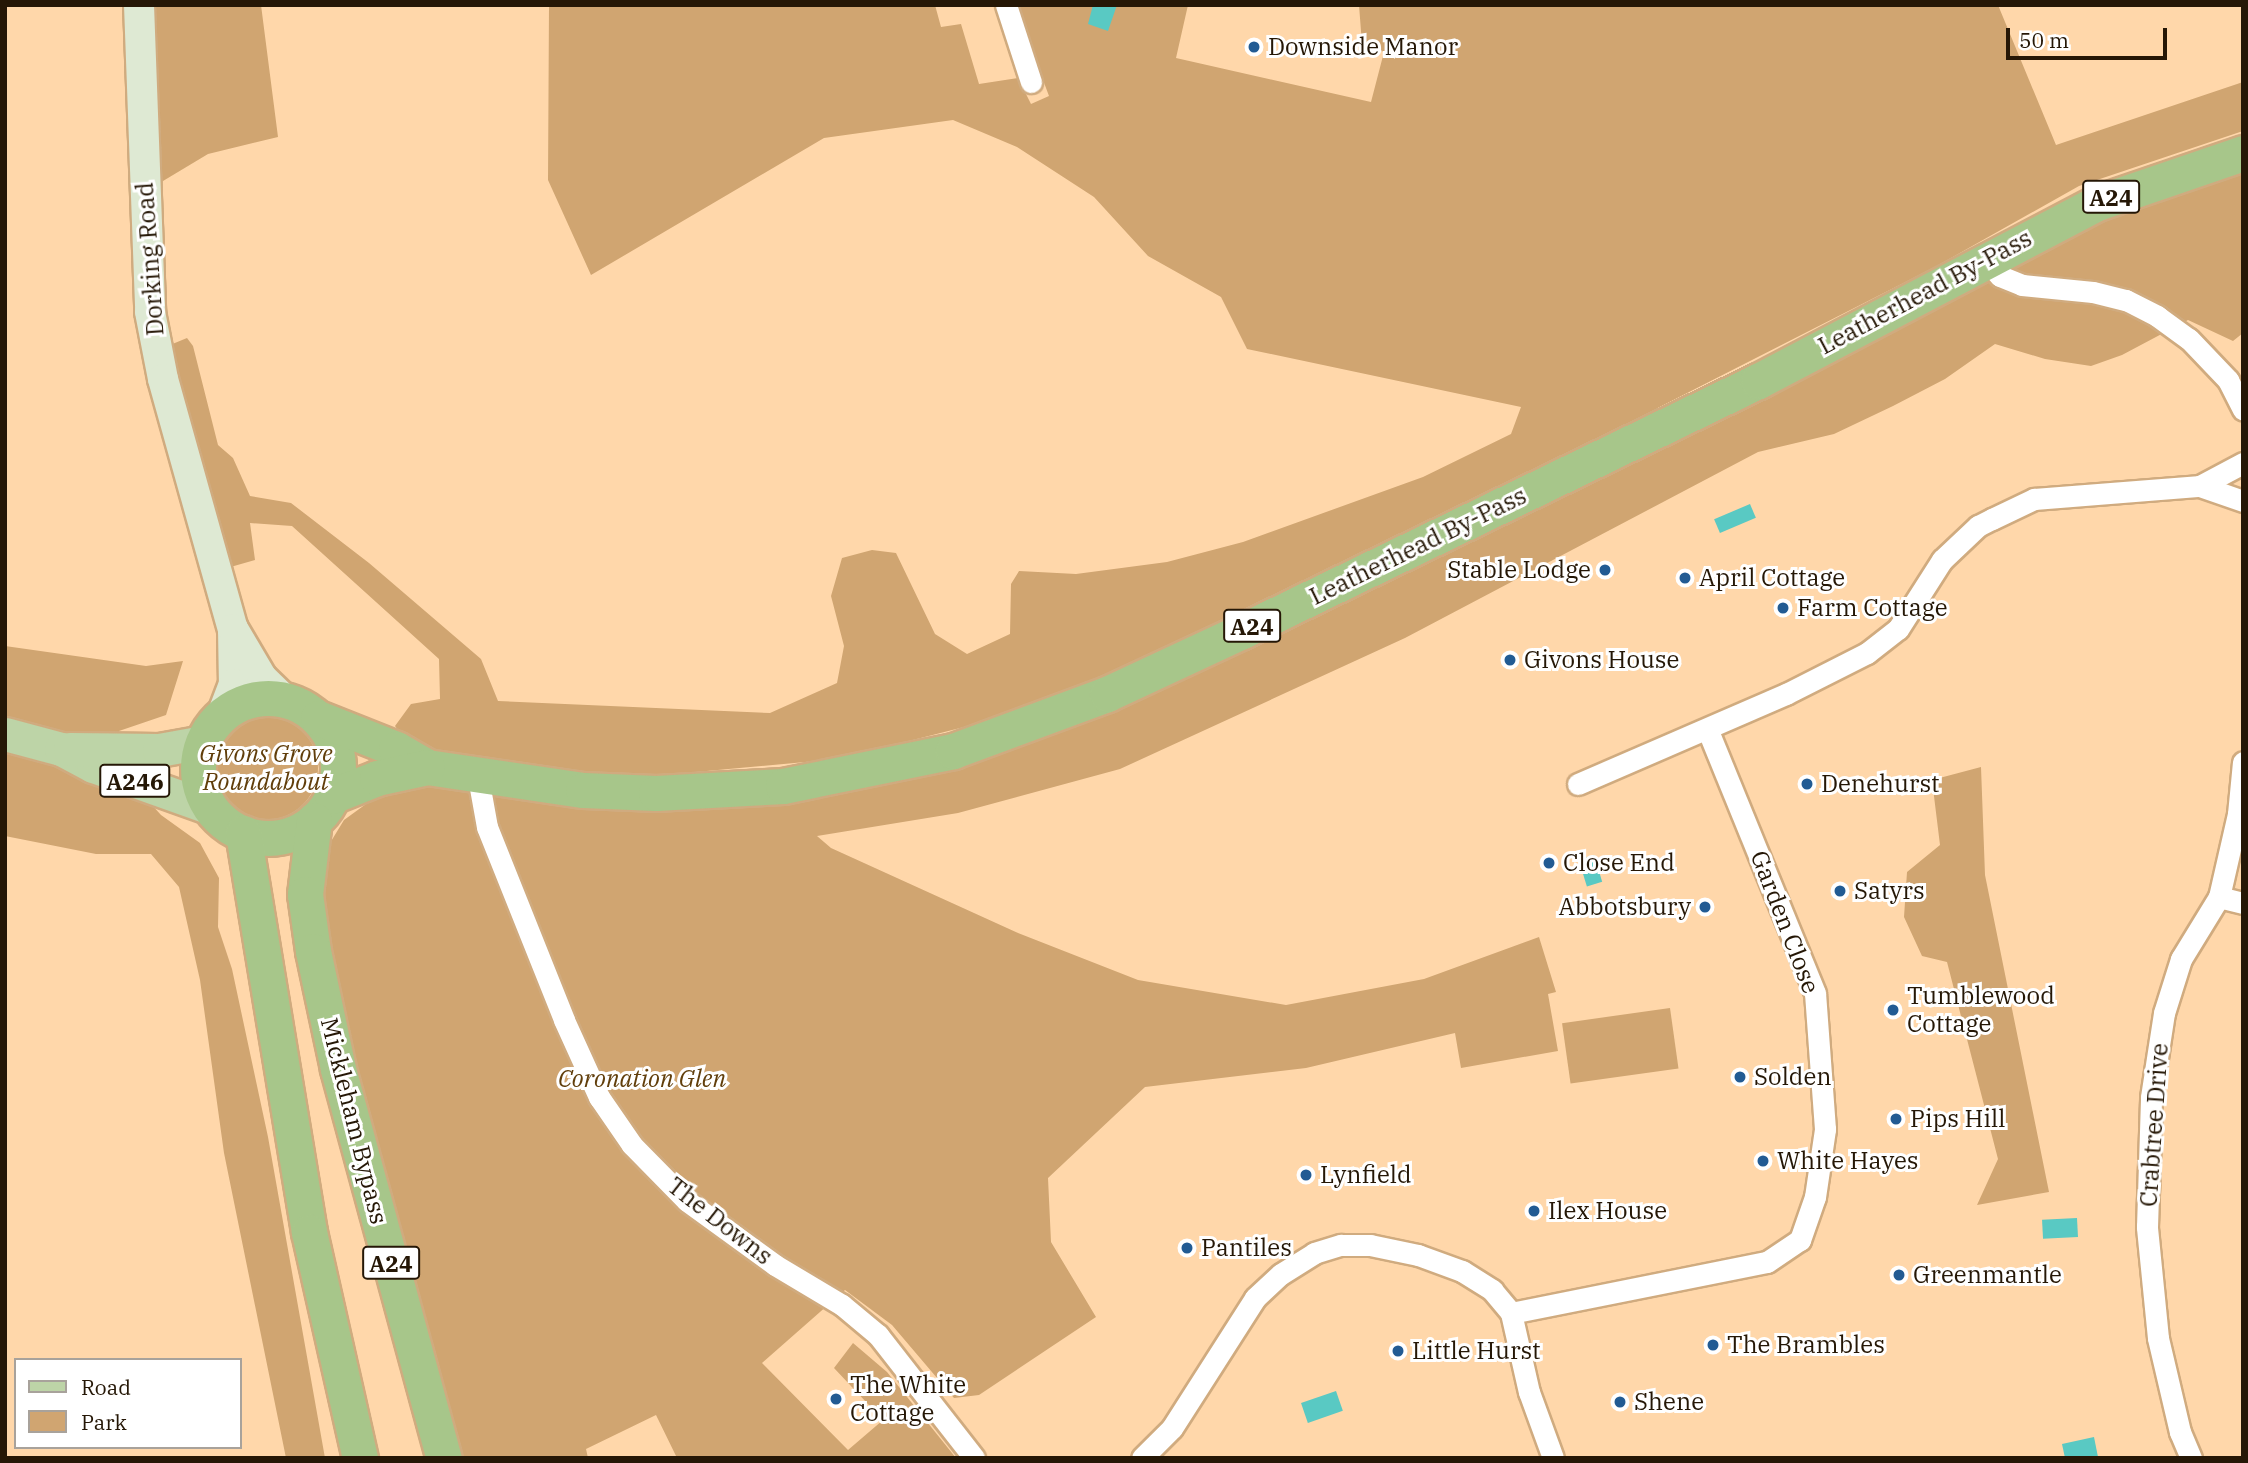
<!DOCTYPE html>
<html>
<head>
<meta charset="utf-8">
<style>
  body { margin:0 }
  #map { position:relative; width:2248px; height:1463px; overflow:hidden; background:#ffd7aa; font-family:"IBM Plex Serif",serif }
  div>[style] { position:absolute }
  .green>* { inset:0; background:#d0a571; transform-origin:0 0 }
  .round { border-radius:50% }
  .water>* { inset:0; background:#59c9c3; transform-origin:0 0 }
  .roads { filter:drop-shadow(2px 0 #d0ab7f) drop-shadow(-2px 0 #d0ab7f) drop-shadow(0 2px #d0ab7f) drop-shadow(0 -2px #d0ab7f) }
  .minor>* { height:21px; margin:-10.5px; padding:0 10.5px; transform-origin:10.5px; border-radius:10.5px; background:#fff }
  .secondary>* { height:30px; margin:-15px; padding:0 15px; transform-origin:15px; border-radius:15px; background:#dee9d3 }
  .primary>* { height:33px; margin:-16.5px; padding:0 16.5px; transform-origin:16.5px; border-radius:16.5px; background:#bdd4a7 }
  .trunk>* { height:35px; margin:-17.5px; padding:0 17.5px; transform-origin:17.5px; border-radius:17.5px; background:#a7c68a }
  .trunk>.ring { margin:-17.5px; padding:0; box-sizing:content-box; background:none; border:35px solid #a7c68a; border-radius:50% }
  .dots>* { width:19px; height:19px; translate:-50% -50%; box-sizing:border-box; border:4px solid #fff; border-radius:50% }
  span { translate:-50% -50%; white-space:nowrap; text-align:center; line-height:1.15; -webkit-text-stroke:6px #fff; paint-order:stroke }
  .shield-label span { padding:2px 5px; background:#fff; border:2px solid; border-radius:5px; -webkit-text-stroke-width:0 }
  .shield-label { font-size:23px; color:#251706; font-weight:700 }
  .poi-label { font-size:24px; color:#251706 }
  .left { translate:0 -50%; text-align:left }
  .right { translate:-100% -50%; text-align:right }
  .street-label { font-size:24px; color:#251706 }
  .park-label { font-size:24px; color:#613e0b; font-style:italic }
  .frame { position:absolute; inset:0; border:7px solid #251706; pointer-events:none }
  .legend { position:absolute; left:14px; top:1358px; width:228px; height:91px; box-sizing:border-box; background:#fff; border:2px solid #a8a29b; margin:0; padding:9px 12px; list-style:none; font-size:21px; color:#251706 }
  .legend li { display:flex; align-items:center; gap:14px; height:35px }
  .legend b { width:35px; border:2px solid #a8a29b }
  .scale { position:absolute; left:2006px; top:28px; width:161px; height:32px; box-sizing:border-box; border:4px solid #251706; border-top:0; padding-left:9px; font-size:21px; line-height:24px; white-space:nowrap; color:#251706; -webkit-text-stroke:5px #fff; paint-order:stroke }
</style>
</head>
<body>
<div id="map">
  <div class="green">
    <div style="clip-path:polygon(146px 5px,261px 5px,278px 137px,208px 154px,158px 184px)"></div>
    <div style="clip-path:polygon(549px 5px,935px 5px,941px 27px,961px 24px,979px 84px,1018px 78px,1031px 104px,1049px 96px,1015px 5px,1188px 5px,1176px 58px,1371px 102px,1384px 52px,1362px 44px,1359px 5px,1998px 5px,2056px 145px,2243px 82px,2243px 131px,2079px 186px,1935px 267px,1530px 473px,1107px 676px,972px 725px,838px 759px,674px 774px,549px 776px,462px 765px,405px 740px,395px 726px,411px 704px,440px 699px,439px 659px,292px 526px,250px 523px,255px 560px,227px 568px,170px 345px,187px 338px,193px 346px,218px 445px,233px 458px,250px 496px,291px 503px,369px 563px,481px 659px,498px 701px,770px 713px,837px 683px,844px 646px,831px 596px,842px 558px,872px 550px,896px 553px,935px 634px,967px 654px,1010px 634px,1011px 584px,1019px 571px,1076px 574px,1167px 562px,1243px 542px,1423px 477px,1511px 434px,1521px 407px,1247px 349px,1221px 297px,1148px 256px,1094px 197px,1017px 147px,953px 120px,824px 138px,591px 275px,548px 180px)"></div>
    <div style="clip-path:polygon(2243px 164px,2243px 333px,2233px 341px,2188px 320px,2122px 355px,2091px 366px,2045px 359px,1995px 344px,1945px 379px,1893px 406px,1834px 434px,1758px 452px,1405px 638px,1120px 769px,958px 813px,817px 836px,831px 848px,1018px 933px,1138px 980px,1286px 1005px,1424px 979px,1539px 937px,1556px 992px,1548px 994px,1558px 1051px,1461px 1068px,1455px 1033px,1306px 1068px,1145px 1087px,1048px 1178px,1051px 1242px,1096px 1317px,979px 1395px,954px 1398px,892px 1325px,845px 1290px,762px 1363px,848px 1450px,883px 1420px,834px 1368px,853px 1343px,887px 1372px,956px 1458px,677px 1458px,656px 1415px,586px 1449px,588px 1458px,457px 1458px,392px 1222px,320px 901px,330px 843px,344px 820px,377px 796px,417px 785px,563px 804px,886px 779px,1703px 425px,1861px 347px,2132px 201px)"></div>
    <div style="clip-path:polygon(5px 646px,146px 666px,183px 661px,166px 715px,119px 731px,131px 782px,161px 815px,200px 843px,219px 878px,218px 927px,232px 969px,268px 1137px,325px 1458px,286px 1458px,224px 1153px,200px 980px,179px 887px,151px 854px,96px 854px,5px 836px)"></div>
    <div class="round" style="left:214px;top:716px;width:104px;height:104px"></div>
    <div style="clip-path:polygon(1981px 767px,1985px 875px,2049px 1192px,1977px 1205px,1998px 1159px,1947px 962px,1922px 956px,1904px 917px,1907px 872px,1940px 845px,1932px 780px)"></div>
    <div style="left:1670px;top:1008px;width:61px;height:109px;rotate:82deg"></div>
  </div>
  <div class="water">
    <div style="clip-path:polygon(1093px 5px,1117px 5px,1108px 31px,1088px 24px)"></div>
    <div style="left:1750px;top:504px;width:15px;height:39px;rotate:67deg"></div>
    <div style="left:1594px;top:855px;width:28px;height:16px;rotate:73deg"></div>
    <div style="left:2077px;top:1218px;width:19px;height:35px;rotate:87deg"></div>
    <div style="left:1336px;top:1391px;width:21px;height:37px;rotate:71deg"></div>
    <div style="clip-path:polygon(2094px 1437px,2098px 1457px,2065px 1458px,2062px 1444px)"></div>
  </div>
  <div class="roads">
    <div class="minor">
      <div style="left:1006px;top:5px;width:81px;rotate:72deg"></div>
      <div style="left:1986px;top:260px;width:21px;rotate:49deg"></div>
      <div style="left:2000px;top:276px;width:24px;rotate:22deg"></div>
      <div style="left:2022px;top:285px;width:71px;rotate:5.6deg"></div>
      <div style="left:2093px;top:292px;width:34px;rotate:14deg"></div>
      <div style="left:2126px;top:300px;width:35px;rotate:27deg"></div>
      <div style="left:2157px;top:316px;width:39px;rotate:36deg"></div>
      <div style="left:2189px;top:339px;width:57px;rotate:46.4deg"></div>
      <div style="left:2228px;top:380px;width:33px;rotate:63deg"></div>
      <div style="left:2243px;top:463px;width:49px;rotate:151.9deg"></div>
      <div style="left:2200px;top:486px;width:46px;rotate:19.2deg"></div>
      <div style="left:478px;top:777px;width:51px;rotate:79.8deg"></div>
      <div style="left:487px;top:827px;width:208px;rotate:68.2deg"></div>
      <div style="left:564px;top:1020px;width:85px;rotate:65.6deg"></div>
      <div style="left:599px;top:1097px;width:58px;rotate:55.5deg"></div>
      <div style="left:632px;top:1145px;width:78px;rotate:45.5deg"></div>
      <div style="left:687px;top:1201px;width:109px;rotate:36deg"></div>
      <div style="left:775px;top:1265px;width:78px;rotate:30.8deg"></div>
      <div style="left:842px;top:1305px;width:47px;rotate:39.8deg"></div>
      <div style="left:878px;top:1335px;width:156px;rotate:52deg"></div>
      <div style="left:1578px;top:784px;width:227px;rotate:-23.4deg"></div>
      <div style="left:1786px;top:694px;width:91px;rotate:-26.8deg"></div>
      <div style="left:1867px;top:653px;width:39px;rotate:-38deg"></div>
      <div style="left:1898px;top:629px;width:82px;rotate:-57.5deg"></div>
      <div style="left:1942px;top:560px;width:50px;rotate:-43.4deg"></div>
      <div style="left:1978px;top:526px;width:16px;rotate:-27deg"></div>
      <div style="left:1992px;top:519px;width:47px;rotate:-25.5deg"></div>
      <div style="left:2034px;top:499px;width:167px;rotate:-4.5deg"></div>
      <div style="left:2219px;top:897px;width:25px;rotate:14deg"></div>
      <div style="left:1511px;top:1313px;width:261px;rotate:-11.3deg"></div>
      <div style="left:1767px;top:1262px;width:40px;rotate:-34deg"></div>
      <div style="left:1800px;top:1240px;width:46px;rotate:-70.8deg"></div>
      <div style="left:1815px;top:1197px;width:69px;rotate:-81.6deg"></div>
      <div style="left:1825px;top:1129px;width:136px;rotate:-94.2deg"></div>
      <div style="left:1815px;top:993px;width:285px;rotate:-112.2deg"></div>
      <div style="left:1142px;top:1458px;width:42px;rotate:-45deg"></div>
      <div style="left:1172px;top:1428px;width:154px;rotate:-57.4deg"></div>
      <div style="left:1255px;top:1298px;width:35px;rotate:-43deg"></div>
      <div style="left:1281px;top:1274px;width:39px;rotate:-32deg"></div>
      <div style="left:1314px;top:1253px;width:28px;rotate:-17deg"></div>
      <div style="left:1341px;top:1245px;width:29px"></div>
      <div style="left:1370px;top:1245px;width:49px;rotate:11.8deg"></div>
      <div style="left:1418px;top:1255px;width:47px;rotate:20deg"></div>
      <div style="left:1462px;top:1271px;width:36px;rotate:32deg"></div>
      <div style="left:1492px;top:1290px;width:30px;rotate:50deg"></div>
      <div style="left:1511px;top:1313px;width:81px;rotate:77.2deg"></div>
      <div style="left:1529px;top:1392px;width:70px;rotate:70deg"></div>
      <div style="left:2191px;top:1458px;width:28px;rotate:-113deg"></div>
      <div style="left:2180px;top:1432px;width:97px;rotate:-103.2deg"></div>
      <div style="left:2158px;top:1338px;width:112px;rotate:-95.7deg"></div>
      <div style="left:2147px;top:1227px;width:130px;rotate:-88.2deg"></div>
      <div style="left:2151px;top:1097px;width:85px;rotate:-81.2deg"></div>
      <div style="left:2164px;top:1013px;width:57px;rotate:-72.5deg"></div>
      <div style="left:2181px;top:959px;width:73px;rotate:-58.5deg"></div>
      <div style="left:2219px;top:897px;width:85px;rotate:-77.1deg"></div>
      <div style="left:2238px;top:814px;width:52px;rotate:-84.5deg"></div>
    </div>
    <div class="secondary">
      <div style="left:139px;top:5px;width:307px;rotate:87.9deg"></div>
      <div style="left:150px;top:312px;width:68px;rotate:79deg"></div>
      <div style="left:163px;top:379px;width:260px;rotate:74.4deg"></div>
      <div style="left:233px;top:629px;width:55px;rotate:89deg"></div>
      <div style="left:234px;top:684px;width:33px;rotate:111deg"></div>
      <div style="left:233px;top:629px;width:57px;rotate:59.4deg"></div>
      <div style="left:262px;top:678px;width:32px;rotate:44deg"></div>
    </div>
    <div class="primary">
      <div style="left:5px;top:734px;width:58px;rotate:15deg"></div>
      <div style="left:61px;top:749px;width:36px;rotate:28deg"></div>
      <div style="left:93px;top:766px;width:125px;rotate:19.6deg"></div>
      <div style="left:70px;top:749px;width:89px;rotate:0.6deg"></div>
      <div style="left:159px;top:750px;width:45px;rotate:-10.3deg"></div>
    </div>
    <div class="trunk">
      <div class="ring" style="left:198px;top:698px;width:105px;height:105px"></div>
      <div style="left:318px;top:718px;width:84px;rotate:21.7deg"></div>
      <div style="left:396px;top:749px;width:36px;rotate:30deg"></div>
      <div style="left:427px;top:767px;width:158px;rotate:8.4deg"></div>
      <div style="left:583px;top:790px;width:73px;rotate:2.4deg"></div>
      <div style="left:656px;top:793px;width:127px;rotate:-3.2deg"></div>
      <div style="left:783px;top:786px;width:174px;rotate:-11.6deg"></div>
      <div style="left:953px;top:751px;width:164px;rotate:-20.3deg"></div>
      <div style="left:1107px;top:694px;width:149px;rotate:-25deg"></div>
      <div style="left:1242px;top:631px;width:573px;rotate:-25.85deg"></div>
      <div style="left:1758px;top:381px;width:383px;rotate:-27.7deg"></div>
      <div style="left:2097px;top:203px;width:154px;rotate:-18.9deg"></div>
      <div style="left:332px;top:796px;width:48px;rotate:-21.8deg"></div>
      <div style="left:377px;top:778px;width:51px;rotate:-12.4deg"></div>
      <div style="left:314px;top:820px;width:75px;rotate:96.9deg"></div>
      <div style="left:305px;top:894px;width:58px;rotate:82deg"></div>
      <div style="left:313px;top:951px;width:121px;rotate:78deg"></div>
      <div style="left:338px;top:1069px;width:403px;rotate:74.8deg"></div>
      <div style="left:243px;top:833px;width:404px;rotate:80.6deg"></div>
      <div style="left:309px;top:1232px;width:232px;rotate:77.3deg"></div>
    </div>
  </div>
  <div class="dots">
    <div style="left:1254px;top:47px;background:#225b93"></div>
    <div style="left:1605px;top:570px;background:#225b93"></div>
    <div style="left:1685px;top:578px;background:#225b93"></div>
    <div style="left:1783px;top:608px;background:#225b93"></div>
    <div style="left:1510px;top:660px;background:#225b93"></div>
    <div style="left:1807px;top:784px;background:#225b93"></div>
    <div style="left:1549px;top:863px;background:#225b93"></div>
    <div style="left:1840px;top:891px;background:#225b93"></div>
    <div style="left:1705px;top:907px;background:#225b93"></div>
    <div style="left:1893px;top:1010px;background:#225b93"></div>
    <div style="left:1740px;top:1077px;background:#225b93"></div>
    <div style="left:1896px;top:1119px;background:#225b93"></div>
    <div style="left:1763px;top:1161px;background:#225b93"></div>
    <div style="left:1306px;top:1175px;background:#225b93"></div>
    <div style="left:1534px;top:1211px;background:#225b93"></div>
    <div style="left:1187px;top:1248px;background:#225b93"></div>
    <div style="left:1899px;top:1275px;background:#225b93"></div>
    <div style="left:1713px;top:1345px;background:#225b93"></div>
    <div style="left:1398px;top:1351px;background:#225b93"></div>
    <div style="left:836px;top:1399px;background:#225b93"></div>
    <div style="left:1620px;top:1402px;background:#225b93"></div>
  </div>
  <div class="shield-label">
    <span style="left:2111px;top:197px">A24</span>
    <span style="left:1252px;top:626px">A24</span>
    <span style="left:135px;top:781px">A246</span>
    <span style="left:391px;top:1263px">A24</span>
  </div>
  <div class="poi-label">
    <span class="left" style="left:1268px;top:47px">Downside Manor</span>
    <span class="right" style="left:1591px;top:570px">Stable Lodge</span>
    <span class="left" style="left:1699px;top:578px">April Cottage</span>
    <span class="left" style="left:1797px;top:608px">Farm Cottage</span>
    <span class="left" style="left:1524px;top:660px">Givons House</span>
    <span class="left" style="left:1821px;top:784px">Denehurst</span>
    <span class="left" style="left:1563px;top:863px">Close End</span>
    <span class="left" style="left:1854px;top:891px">Satyrs</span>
    <span class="right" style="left:1691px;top:907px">Abbotsbury</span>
    <span class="left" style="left:1907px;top:1010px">Tumblewood<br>Cottage</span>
    <span class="left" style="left:1754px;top:1077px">Solden</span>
    <span class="left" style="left:1910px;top:1119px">Pips Hill</span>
    <span class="left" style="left:1777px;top:1161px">White Hayes</span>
    <span class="left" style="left:1320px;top:1175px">Lynfield</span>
    <span class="left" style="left:1548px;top:1211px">Ilex House</span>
    <span class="left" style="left:1201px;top:1248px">Pantiles</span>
    <span class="left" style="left:1913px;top:1275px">Greenmantle</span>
    <span class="left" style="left:1727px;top:1345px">The Brambles</span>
    <span class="left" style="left:1412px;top:1351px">Little Hurst</span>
    <span class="left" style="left:850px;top:1399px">The White<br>Cottage</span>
    <span class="left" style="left:1634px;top:1402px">Shene</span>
  </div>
  <div class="street-label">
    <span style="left:150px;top:259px;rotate:-94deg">Dorking Road</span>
    <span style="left:1925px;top:292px;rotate:-28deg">Leatherhead By-Pass</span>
    <span style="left:1418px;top:546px;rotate:-26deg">Leatherhead By-Pass</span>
    <span style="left:1785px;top:922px;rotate:69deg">Garden Close</span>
    <span style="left:354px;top:1121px;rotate:76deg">Mickleham Bypass</span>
    <span style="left:2154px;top:1125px;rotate:-86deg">Crabtree Drive</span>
    <span style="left:720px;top:1221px;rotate:38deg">The Downs</span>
  </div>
  <div class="park-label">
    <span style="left:266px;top:768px">Givons Grove<br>Roundabout</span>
    <span style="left:642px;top:1079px">Coronation Glen</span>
  </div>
  <div class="frame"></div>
  <ul class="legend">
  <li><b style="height:9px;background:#bdd4a7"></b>Road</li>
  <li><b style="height:19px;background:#d0a571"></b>Park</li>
  </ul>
  <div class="scale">50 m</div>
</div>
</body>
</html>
